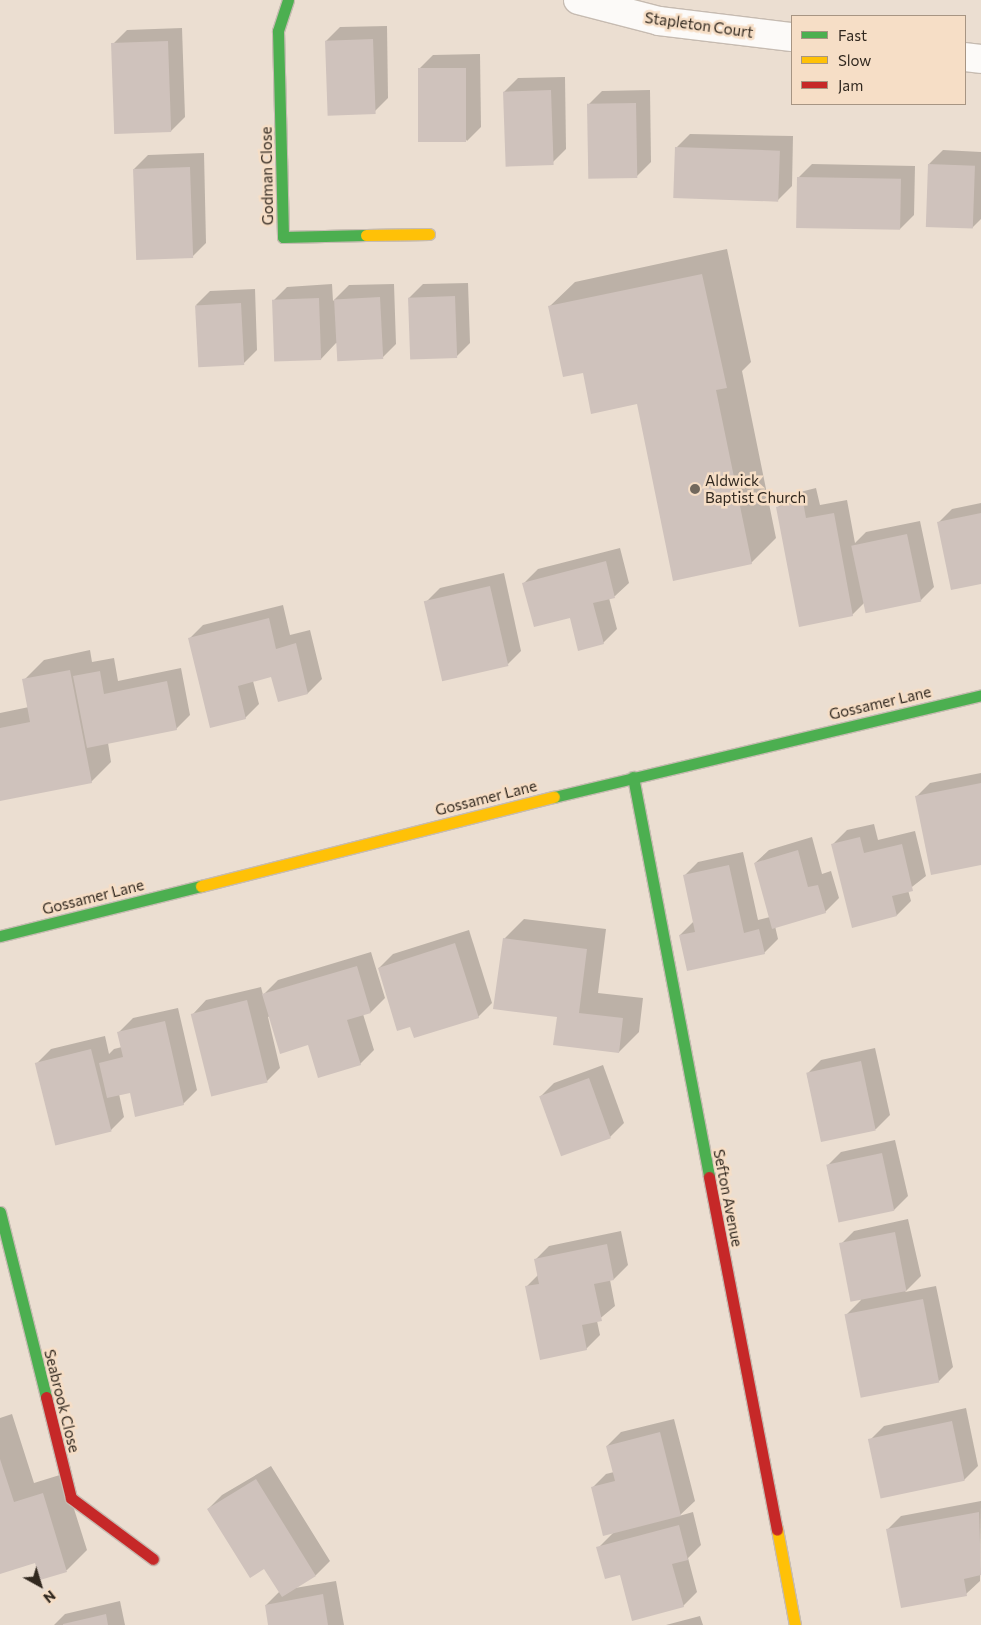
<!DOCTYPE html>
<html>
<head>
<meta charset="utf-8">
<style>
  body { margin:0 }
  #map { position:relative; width:981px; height:1625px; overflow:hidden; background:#ebded1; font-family:Commissioner,sans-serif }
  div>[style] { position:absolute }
  .shadow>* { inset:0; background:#0003 }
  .building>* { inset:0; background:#cfc2bc; transform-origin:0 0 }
  .roads { filter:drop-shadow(1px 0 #c6bbb1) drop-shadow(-1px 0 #c6bbb1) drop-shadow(0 1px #c6bbb1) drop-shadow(0 -1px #c6bbb1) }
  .street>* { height:28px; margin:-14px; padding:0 14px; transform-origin:14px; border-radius:14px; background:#fcfaf8 }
  .fast>* { height:11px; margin:-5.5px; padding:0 5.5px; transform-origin:5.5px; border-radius:5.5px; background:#4caf50 }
  .slow>* { height:11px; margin:-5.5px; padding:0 5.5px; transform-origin:5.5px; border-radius:5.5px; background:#ffc107 }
  .jam>* { height:11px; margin:-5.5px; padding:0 5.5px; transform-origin:5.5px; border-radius:5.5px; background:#c62828 }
  .dots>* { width:14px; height:14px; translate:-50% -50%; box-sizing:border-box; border:2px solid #f6dec6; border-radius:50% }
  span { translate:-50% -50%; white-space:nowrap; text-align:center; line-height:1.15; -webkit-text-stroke:5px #f6dec6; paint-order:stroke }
  .street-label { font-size:15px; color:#31281f }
  .poi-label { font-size:15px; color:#31281f }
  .left { translate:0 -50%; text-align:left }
  .legend { position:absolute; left:791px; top:15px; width:175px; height:90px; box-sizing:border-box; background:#f6dec6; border:1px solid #a79583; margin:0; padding:6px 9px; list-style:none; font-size:15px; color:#31281f }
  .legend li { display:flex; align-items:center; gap:10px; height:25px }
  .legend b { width:25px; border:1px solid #a79583 }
  .north { position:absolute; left:15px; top:1560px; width:50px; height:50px; -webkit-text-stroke:4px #f6dec6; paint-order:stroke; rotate:141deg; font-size:14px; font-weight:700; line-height:20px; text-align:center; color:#31281f }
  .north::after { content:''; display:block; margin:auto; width:18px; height:22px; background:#31281f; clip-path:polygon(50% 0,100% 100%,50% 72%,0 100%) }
</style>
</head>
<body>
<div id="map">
  <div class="shadow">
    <div style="clip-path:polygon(387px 26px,388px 98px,374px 112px,326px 41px,340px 27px)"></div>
    <div style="clip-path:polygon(182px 28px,185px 117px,171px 131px,113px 44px,127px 30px)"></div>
    <div style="clip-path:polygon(480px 54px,481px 127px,467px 141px,419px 69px,433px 55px)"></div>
    <div style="clip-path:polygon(565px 77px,566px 149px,552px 163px,504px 92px,518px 78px)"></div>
    <div style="clip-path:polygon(650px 90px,651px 162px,637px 176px,588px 105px,602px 91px)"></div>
    <div style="clip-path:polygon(690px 134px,793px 136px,792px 186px,778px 200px,676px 148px)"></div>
    <div style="clip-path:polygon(943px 150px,981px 152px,981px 219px,972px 228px,929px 164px)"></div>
    <div style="clip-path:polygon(204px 153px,206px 243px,192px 257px,134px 169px,148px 155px)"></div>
    <div style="clip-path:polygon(812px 164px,915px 166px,914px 215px,900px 229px,798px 178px)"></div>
    <div style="clip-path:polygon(727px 249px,751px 362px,742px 371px,776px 538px,751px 563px,638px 403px,584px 372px,550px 306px,575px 282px)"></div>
    <div style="clip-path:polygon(468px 283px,470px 343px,456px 357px,409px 298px,423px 284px)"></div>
    <div style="clip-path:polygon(332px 284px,333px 301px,349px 285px,394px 284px,396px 344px,382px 358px,336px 343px,321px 359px,273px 301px,287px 287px)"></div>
    <div style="clip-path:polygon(255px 289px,257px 350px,243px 364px,196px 305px,210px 291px)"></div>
    <div style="clip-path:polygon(816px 488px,820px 505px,847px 500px,855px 543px,866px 532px,920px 521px,934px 587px,920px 601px,864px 603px,852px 615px,778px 507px,792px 494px)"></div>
    <div style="clip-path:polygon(981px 503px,981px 583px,938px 523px,952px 509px)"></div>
    <div style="clip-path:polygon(620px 548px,629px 583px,615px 596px,609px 598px,617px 629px,603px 643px,524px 583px,538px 569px)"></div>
    <div style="clip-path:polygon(504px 573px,521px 651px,507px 665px,426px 602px,440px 588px)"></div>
    <div style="clip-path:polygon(283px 605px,290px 635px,310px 630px,322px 679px,308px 693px,279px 700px,272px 676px,253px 681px,259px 704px,245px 718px,189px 639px,203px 625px)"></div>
    <div style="clip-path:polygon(90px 650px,92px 662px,114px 658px,118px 681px,181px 668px,190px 715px,176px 729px,108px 743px,111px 762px,91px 782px,0 799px,0 713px,29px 707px,24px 680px,44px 660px)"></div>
    <div style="clip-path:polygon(981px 773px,981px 864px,916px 797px,930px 783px)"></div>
    <div style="clip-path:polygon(874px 824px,878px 840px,915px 831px,926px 876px,908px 890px,911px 901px,897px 915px,853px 926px,833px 844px,847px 830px)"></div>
    <div style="clip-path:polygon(812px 837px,822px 874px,831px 871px,839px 898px,825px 912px,775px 926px,778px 939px,764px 953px,680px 935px,694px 921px,684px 876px,698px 862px,743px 852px,758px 920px,770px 917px,755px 863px,769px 850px)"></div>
    <div style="clip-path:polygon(524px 919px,606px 929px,598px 993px,643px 998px,639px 1032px,619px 1052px,558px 1016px,504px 939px)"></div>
    <div style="clip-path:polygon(469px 930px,492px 1003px,478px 1017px,379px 968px,393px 954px)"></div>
    <div style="clip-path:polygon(371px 952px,385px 998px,371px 1012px,363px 1014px,374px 1050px,360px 1064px,309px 1044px,270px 1016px,268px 1017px,280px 1068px,266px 1082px,193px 1014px,206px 1000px,261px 987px,263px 995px,278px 980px)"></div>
    <div style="clip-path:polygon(178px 1008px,197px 1090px,183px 1104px,131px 1091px,119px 1094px,124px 1117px,110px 1131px,37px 1063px,51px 1049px,105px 1036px,109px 1054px,114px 1049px,122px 1047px,119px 1032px,133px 1018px)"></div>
    <div style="clip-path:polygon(875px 1048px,890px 1115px,876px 1129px,822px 1140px,807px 1074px,821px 1060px)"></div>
    <div style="clip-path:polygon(603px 1065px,624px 1123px,610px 1137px,540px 1097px,554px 1083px)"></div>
    <div style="clip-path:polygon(895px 1140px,908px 1196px,894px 1210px,827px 1166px,841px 1152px)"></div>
    <div style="clip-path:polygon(908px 1219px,921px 1276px,905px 1292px,936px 1286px,953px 1367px,939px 1381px,862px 1396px,846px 1315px,861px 1300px,840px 1245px,854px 1231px)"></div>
    <div style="clip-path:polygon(621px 1231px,628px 1265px,614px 1279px,610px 1280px,615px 1306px,597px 1321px,600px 1335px,586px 1349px,526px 1287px,538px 1275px,535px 1260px,549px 1246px)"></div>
    <div style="clip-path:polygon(966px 1408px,978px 1466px,964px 1480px,870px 1440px,884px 1426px)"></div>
    <div style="clip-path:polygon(12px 1414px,34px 1483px,63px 1474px,87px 1550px,67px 1570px,41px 1579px,36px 1562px,0 1573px,0 1418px)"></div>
    <div style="clip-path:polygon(674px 1419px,695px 1501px,679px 1516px,693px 1512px,701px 1545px,688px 1558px,697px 1592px,683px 1606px,621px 1573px,598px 1548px,613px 1533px,592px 1488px,606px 1474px,614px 1472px,607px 1446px,621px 1432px)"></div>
    <div style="clip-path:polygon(271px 1466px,330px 1561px,316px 1575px,295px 1588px,336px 1581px,344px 1625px,269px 1625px,266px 1605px,280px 1591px,265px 1567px,208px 1509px,222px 1495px)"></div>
    <div style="clip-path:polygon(981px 1501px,980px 1581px,966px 1594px,887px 1530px,901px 1516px)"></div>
    <div style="clip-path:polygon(120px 1601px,125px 1625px,54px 1625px,65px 1614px)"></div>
    <div style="clip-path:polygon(700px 1616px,703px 1625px,666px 1625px)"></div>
  </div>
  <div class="building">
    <div style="left:373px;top:39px;width:75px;height:48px;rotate:88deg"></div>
    <div style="left:168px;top:41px;width:91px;height:57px;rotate:88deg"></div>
    <div style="left:418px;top:68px;width:48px;height:74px"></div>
    <div style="left:551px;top:90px;width:75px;height:48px;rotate:88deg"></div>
    <div style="left:636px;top:103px;width:75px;height:49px;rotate:89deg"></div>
    <div style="left:675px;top:147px;width:105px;height:51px;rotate:2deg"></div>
    <div style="left:928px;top:164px;width:47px;height:63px;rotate:2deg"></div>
    <div style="left:190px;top:167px;width:91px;height:57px;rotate:88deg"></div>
    <div style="left:797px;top:177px;width:104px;height:51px;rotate:1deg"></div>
    <div style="clip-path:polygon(702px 274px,727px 388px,716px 390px,752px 564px,673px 581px,637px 404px,591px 414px,583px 373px,563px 377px,548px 306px)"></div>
    <div style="left:455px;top:296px;width:62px;height:47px;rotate:88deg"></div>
    <div style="left:380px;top:297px;width:62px;height:46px;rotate:87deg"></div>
    <div style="left:319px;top:298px;width:62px;height:47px;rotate:88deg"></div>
    <div style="left:241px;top:303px;width:62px;height:46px;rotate:87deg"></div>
    <div style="clip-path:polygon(803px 502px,806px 518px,834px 513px,853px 616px,799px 627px,776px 507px)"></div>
    <div style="clip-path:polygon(981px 513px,981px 584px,951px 590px,937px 522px)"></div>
    <div style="left:907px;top:534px;width:69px;height:57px;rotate:78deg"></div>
    <div style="clip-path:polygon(606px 561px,615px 598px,593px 603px,604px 644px,578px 651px,570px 618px,534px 627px,522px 583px)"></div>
    <div style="left:490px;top:586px;width:82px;height:68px;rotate:77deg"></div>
    <div style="clip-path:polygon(269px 618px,276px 649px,296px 643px,308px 694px,278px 702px,271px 677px,238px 686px,246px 719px,210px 728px,188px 638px)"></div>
    <div style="clip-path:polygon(70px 670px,92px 783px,0 801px,0 728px,30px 722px,22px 679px)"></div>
    <div style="clip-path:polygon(100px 671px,104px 694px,167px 681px,177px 730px,87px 748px,73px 676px)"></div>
    <div style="clip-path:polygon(981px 783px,981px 865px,931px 875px,915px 796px)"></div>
    <div style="clip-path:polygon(860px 837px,864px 853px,902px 844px,913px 891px,892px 896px,897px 916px,852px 928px,831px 844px)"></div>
    <div style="clip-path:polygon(798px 850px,808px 887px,818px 885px,826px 913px,772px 929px,754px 863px)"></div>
    <div style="clip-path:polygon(729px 865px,744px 933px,759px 929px,765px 954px,687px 971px,679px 935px,695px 932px,683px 875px)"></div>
    <div style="clip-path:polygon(503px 938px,587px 949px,579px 1013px,623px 1018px,619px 1053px,553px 1045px,557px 1017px,493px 1009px)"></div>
    <div style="clip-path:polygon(455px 943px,479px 1018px,414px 1038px,410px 1027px,397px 1031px,378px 968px)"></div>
    <div style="clip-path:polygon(357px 966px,371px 1013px,347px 1020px,361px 1065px,318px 1078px,308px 1045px,280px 1054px,262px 994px)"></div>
    <div style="left:247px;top:1000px;width:85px;height:58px;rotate:76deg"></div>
    <div style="clip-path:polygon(165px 1021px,184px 1105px,135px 1117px,130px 1093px,107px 1098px,99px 1063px,123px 1057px,117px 1032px)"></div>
    <div style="left:91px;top:1049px;width:85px;height:58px;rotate:76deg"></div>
    <div style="left:861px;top:1061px;width:71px;height:56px;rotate:78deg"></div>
    <div style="left:589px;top:1078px;width:64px;height:53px;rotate:70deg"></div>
    <div style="left:882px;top:1153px;width:59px;height:57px;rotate:78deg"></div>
    <div style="left:895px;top:1232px;width:60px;height:57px;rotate:79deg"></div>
    <div style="clip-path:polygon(607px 1244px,614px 1280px,594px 1284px,602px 1321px,582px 1325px,587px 1350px,540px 1360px,525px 1286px,539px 1284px,534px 1259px)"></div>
    <div style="left:923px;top:1299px;width:85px;height:80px;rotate:79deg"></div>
    <div style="left:952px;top:1421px;width:61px;height:86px;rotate:78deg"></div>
    <div style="clip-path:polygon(660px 1432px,681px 1516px,603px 1536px,591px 1487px,615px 1481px,606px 1446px)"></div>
    <div style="clip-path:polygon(0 1459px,14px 1502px,43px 1493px,67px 1572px,40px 1580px,35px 1563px,0 1574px)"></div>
    <div style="clip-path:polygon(256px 1479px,316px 1576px,282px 1597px,264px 1569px,250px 1578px,207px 1509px)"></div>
    <div style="clip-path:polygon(979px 1512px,981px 1575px,964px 1579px,967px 1596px,901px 1608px,886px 1529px)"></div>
    <div style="clip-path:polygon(679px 1525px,688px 1560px,672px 1564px,684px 1607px,632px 1621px,620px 1575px,605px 1579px,596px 1547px)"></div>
    <div style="clip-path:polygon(323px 1594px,328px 1625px,268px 1625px,265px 1605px)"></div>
    <div style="clip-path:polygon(106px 1614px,108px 1625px,63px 1625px,63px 1624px)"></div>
  </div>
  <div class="roads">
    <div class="street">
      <div style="left:578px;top:0;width:84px;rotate:14.5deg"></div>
      <div style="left:659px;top:21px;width:134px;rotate:6.9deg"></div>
      <div style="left:965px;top:57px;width:16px;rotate:7deg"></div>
    </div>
    <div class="fast">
      <div style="left:288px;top:0;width:33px;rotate:108deg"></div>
      <div style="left:278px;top:31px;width:206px;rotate:88.6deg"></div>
      <div style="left:283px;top:237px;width:83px;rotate:-1.4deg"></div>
      <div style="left:633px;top:777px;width:407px;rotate:79.2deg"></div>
      <div style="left:554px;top:797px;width:439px;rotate:-13.4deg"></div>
      <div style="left:0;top:936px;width:207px;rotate:-14deg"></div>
      <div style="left:0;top:1212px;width:191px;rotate:76deg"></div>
    </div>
    <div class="slow">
      <div style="left:366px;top:235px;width:63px;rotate:-0.9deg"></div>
      <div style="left:201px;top:886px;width:364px;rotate:-14.2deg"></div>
      <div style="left:777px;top:1529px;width:98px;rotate:79.4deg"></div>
    </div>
    <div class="jam">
      <div style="left:709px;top:1177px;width:359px;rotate:79.1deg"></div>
      <div style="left:46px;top:1397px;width:104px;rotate:76.1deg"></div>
      <div style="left:71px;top:1498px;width:102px;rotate:36.6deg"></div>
    </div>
  </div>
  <div class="dots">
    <div style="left:695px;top:489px;background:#72685d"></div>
  </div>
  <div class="street-label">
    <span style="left:699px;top:25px;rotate:8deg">Stapleton Court</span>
    <span style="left:267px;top:176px;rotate:-91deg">Godman Close</span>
    <span style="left:880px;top:703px;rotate:-13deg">Gossamer Lane</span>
    <span style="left:486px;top:798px;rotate:-14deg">Gossamer Lane</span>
    <span style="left:93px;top:897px;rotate:-14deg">Gossamer Lane</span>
    <span style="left:728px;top:1198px;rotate:79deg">Sefton Avenue</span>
    <span style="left:62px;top:1401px;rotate:76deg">Seabrook Close</span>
  </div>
  <div class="poi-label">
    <span class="left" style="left:705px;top:489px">Aldwick<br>Baptist Church</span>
  </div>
  <ul class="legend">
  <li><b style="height:6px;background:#4caf50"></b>Fast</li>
  <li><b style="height:6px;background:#ffc107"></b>Slow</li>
  <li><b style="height:6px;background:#c62828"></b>Jam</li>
  </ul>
  <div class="north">N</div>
</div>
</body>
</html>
